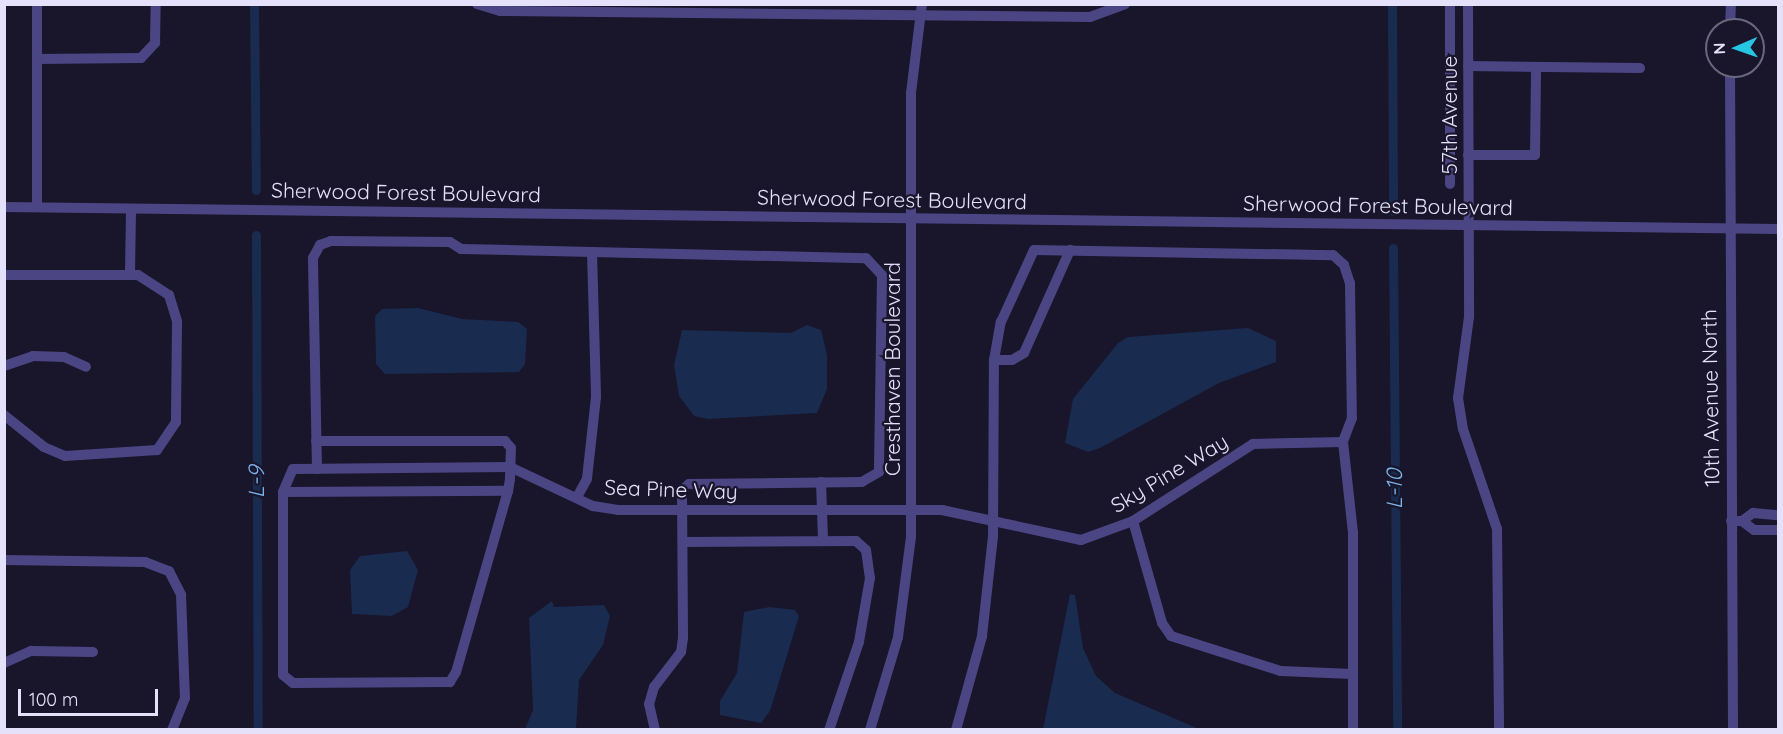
<!DOCTYPE html>
<html>
<head>
<meta charset="utf-8">
<style>
  body { margin:0 }
  #map { position:relative; width:1783px; height:734px; overflow:hidden; background:#19152a; font-family:Quicksand,sans-serif }
  div>[style] { position:absolute }
  .water>* { inset:0; background:#192b4f }
  .canal>* { height:9px; margin:-4.5px; padding:0 4.5px; transform-origin:4.5px; border-radius:4.5px; background:#192b4f }
  .minor>* { height:10px; margin:-5px; padding:0 5px; transform-origin:5px; border-radius:5px; background:#4b4683 }
  span { translate:-50% -50%; white-space:nowrap; text-align:center; line-height:1.15; -webkit-text-stroke:4.5px #19152a; paint-order:stroke }
  .street-label { font-size:21px; color:#e6e1fb }
  .water-label { font-size:22px; color:#7cb4ee; font-style:italic }
  .frame { position:absolute; inset:0; border:6px solid #e6e1fb; pointer-events:none }
  .north { position:absolute; left:1705px; top:18px; width:60px; height:60px; box-sizing:border-box; background:#19152a; border:2px solid #6b677e; border-radius:50%; rotate:268deg; font-size:16px; font-weight:700; line-height:24px; text-align:center; color:#e6e1fb }
  .north::after { content:''; display:block; margin:auto; width:21px; height:27px; background:#26c6e3; clip-path:polygon(50% 0,100% 100%,50% 72%,0 100%) }
  .scale { position:absolute; left:18px; top:689px; width:140px; height:27px; box-sizing:border-box; border:3px solid #e6e1fb; border-top:0; padding-left:8px; font-size:18px; line-height:21px; white-space:nowrap; color:#e6e1fb; -webkit-text-stroke:4px #19152a; paint-order:stroke }
</style>
</head>
<body>
<div id="map">
  <div class="water">
    <div style="clip-path:polygon(418px 308px,462px 319px,518px 322px,527px 329px,525px 364px,519px 372px,385px 374px,376px 364px,375px 316px,382px 309px)"></div>
    <div style="clip-path:polygon(807px 325px,821px 330px,827px 355px,827px 389px,817px 413px,708px 419px,694px 416px,679px 396px,674px 365px,682px 330px,791px 333px)"></div>
    <div style="clip-path:polygon(1248px 328px,1276px 341px,1276px 362px,1219px 383px,1100px 448px,1088px 452px,1065px 443px,1073px 399px,1118px 343px,1128px 337px)"></div>
    <div style="clip-path:polygon(407px 551px,418px 570px,408px 607px,392px 616px,352px 614px,350px 570px,360px 556px)"></div>
    <div style="clip-path:polygon(1070px 594px,1075px 595px,1083px 648px,1096px 676px,1115px 693px,1199px 729px,1043px 729px)"></div>
    <div style="clip-path:polygon(552px 601px,554px 607px,604px 605px,610px 616px,603px 645px,579px 680px,576px 729px,525px 729px,533px 710px,529px 618px)"></div>
    <div style="clip-path:polygon(769px 607px,795px 610px,799px 616px,770px 711px,761px 723px,720px 715px,720px 701px,737px 673px,744px 612px)"></div>
  </div>
  <div class="canal">
    <div style="left:254px;top:4px;width:186px;rotate:89.4deg"></div>
    <div style="left:1392px;top:4px;width:207px;rotate:89.7deg"></div>
    <div style="left:256px;top:235px;width:495px;rotate:89.8deg"></div>
    <div style="left:1393px;top:248px;width:482px;rotate:89.5deg"></div>
  </div>
  <div class="minor">
    <div style="left:37px;top:4px;width:203px;rotate:90deg"></div>
    <div style="left:477px;top:4px;width:24px;rotate:17deg"></div>
    <div style="left:500px;top:11px;width:590px;rotate:0.58deg"></div>
    <div style="left:1090px;top:17px;width:37px;rotate:-20deg"></div>
    <div style="left:1450px;top:4px;width:180px;rotate:90deg"></div>
    <div style="left:1468px;top:4px;width:313px;rotate:89.8deg"></div>
    <div style="left:1469px;top:317px;width:82px;rotate:97.7deg"></div>
    <div style="left:1458px;top:398px;width:31px;rotate:81deg"></div>
    <div style="left:1463px;top:429px;width:106px;rotate:71.2deg"></div>
    <div style="left:1497px;top:529px;width:201px;rotate:89.4deg"></div>
    <div style="left:1730px;top:30px;width:26px;rotate:-88deg"></div>
    <div style="left:37px;top:59px;width:104px;rotate:-0.6deg"></div>
    <div style="left:141px;top:58px;width:21px;rotate:-47deg"></div>
    <div style="left:155px;top:43px;width:39px;rotate:-89deg"></div>
    <div style="left:1468px;top:66px;width:172px;rotate:0.7deg"></div>
    <div style="left:1730px;top:66px;width:664px;rotate:89.74deg"></div>
    <div style="left:1468px;top:155px;width:67px"></div>
    <div style="left:1535px;top:155px;width:88px;rotate:-89.3deg"></div>
    <div style="left:4px;top:207px;width:1774px;rotate:0.71deg"></div>
    <div style="left:592px;top:252px;width:274px;rotate:1.3deg"></div>
    <div style="left:866px;top:258px;width:23px;rotate:47deg"></div>
    <div style="left:882px;top:275px;width:197px;rotate:90.9deg"></div>
    <div style="left:879px;top:472px;width:20px;rotate:150deg"></div>
    <div style="left:862px;top:482px;width:173px;rotate:179.3deg"></div>
    <div style="left:689px;top:484px;width:9px;rotate:139deg"></div>
    <div style="left:682px;top:490px;width:148px;rotate:89.6deg"></div>
    <div style="left:683px;top:638px;width:14px;rotate:98deg"></div>
    <div style="left:681px;top:652px;width:44px;rotate:127.6deg"></div>
    <div style="left:654px;top:687px;width:18px;rotate:106deg"></div>
    <div style="left:649px;top:704px;width:27px;rotate:77deg"></div>
    <div style="left:130px;top:274px;width:65px;rotate:-89.1deg"></div>
    <div style="left:4px;top:275px;width:134px"></div>
    <div style="left:138px;top:275px;width:37px;rotate:33deg"></div>
    <div style="left:169px;top:295px;width:28px;rotate:73deg"></div>
    <div style="left:177px;top:322px;width:100px;rotate:90.6deg"></div>
    <div style="left:176px;top:422px;width:34px;rotate:124deg"></div>
    <div style="left:157px;top:450px;width:92px;rotate:176.3deg"></div>
    <div style="left:65px;top:456px;width:23px;rotate:-157deg"></div>
    <div style="left:44px;top:447px;width:51px;rotate:-141.3deg"></div>
    <div style="left:994px;top:360px;width:18px"></div>
    <div style="left:1012px;top:360px;width:14px;rotate:-30deg"></div>
    <div style="left:1024px;top:353px;width:113px;rotate:-65.9deg"></div>
    <div style="left:4px;top:366px;width:31px;rotate:-19deg"></div>
    <div style="left:33px;top:356px;width:31px;rotate:2deg"></div>
    <div style="left:64px;top:357px;width:24px;rotate:24deg"></div>
    <div style="left:316px;top:441px;width:189px"></div>
    <div style="left:505px;top:441px;width:9px;rotate:49deg"></div>
    <div style="left:511px;top:448px;width:31px;rotate:92deg"></div>
    <div style="left:510px;top:479px;width:12px;rotate:99deg"></div>
    <div style="left:508px;top:491px;width:188px;rotate:106deg"></div>
    <div style="left:456px;top:672px;width:12px;rotate:121deg"></div>
    <div style="left:450px;top:682px;width:157px;rotate:179.6deg"></div>
    <div style="left:293px;top:683px;width:13px;rotate:-141deg"></div>
    <div style="left:283px;top:675px;width:183px;rotate:-90deg"></div>
    <div style="left:283px;top:492px;width:225px;rotate:-0.3deg"></div>
    <div style="left:317px;top:469px;width:211px;rotate:-91.1deg"></div>
    <div style="left:313px;top:258px;width:15px;rotate:-62deg"></div>
    <div style="left:320px;top:245px;width:12px;rotate:-20deg"></div>
    <div style="left:331px;top:241px;width:119px;rotate:0.5deg"></div>
    <div style="left:450px;top:242px;width:13px;rotate:32deg"></div>
    <div style="left:461px;top:249px;width:131px;rotate:1.3deg"></div>
    <div style="left:592px;top:252px;width:145px;rotate:88.4deg"></div>
    <div style="left:596px;top:397px;width:82px;rotate:96.3deg"></div>
    <div style="left:587px;top:479px;width:21px;rotate:119deg"></div>
    <div style="left:821px;top:482px;width:58px;rotate:88deg"></div>
    <div style="left:283px;top:492px;width:25px;rotate:-67deg"></div>
    <div style="left:293px;top:469px;width:217px;rotate:-0.5deg"></div>
    <div style="left:510px;top:467px;width:92px;rotate:25.2deg"></div>
    <div style="left:593px;top:506px;width:25px;rotate:9deg"></div>
    <div style="left:618px;top:510px;width:324px"></div>
    <div style="left:942px;top:510px;width:142px;rotate:12.2deg"></div>
    <div style="left:1081px;top:540px;width:55px;rotate:-20.1deg"></div>
    <div style="left:1133px;top:521px;width:143px;rotate:-32.7deg"></div>
    <div style="left:1253px;top:444px;width:90px;rotate:-1.3deg"></div>
    <div style="left:1133px;top:521px;width:106px;rotate:74.1deg"></div>
    <div style="left:1162px;top:623px;width:16px;rotate:55deg"></div>
    <div style="left:1171px;top:636px;width:115px;rotate:17.7deg"></div>
    <div style="left:1281px;top:671px;width:71px;rotate:2.4deg"></div>
    <div style="left:1731px;top:521px;width:11px"></div>
    <div style="left:1742px;top:521px;width:15px;rotate:37deg"></div>
    <div style="left:1754px;top:530px;width:24px"></div>
    <div style="left:1742px;top:521px;width:14px;rotate:-36deg"></div>
    <div style="left:1753px;top:513px;width:25px;rotate:5deg"></div>
    <div style="left:685px;top:542px;width:171px;rotate:-0.3deg"></div>
    <div style="left:856px;top:541px;width:13px;rotate:42deg"></div>
    <div style="left:866px;top:550px;width:28px;rotate:82deg"></div>
    <div style="left:870px;top:578px;width:65px;rotate:99.8deg"></div>
    <div style="left:859px;top:642px;width:93px;rotate:108.8deg"></div>
    <div style="left:4px;top:560px;width:141px;rotate:0.8deg"></div>
    <div style="left:145px;top:562px;width:26px;rotate:21deg"></div>
    <div style="left:169px;top:571px;width:27px;rotate:63deg"></div>
    <div style="left:181px;top:595px;width:103px;rotate:87.8deg"></div>
    <div style="left:185px;top:698px;width:35px;rotate:112deg"></div>
    <div style="left:4px;top:663px;width:30px;rotate:-24deg"></div>
    <div style="left:31px;top:651px;width:62px;rotate:0.9deg"></div>
    <div style="left:870px;top:730px;width:97px;rotate:-73.2deg"></div>
    <div style="left:898px;top:637px;width:101px;rotate:-82.6deg"></div>
    <div style="left:911px;top:537px;width:444px;rotate:-90deg"></div>
    <div style="left:911px;top:93px;width:90px;rotate:-83deg"></div>
    <div style="left:956px;top:730px;width:98px;rotate:-74.5deg"></div>
    <div style="left:982px;top:636px;width:100px;rotate:-83.7deg"></div>
    <div style="left:993px;top:537px;width:177px;rotate:-89.7deg"></div>
    <div style="left:994px;top:360px;width:39px;rotate:-80deg"></div>
    <div style="left:1001px;top:322px;width:79px;rotate:-65.4deg"></div>
    <div style="left:1034px;top:250px;width:299px;rotate:1deg"></div>
    <div style="left:1333px;top:255px;width:15px;rotate:42deg"></div>
    <div style="left:1344px;top:265px;width:19px;rotate:72deg"></div>
    <div style="left:1350px;top:283px;width:135px;rotate:89.2deg"></div>
    <div style="left:1352px;top:418px;width:26px;rotate:111deg"></div>
    <div style="left:1343px;top:442px;width:92px;rotate:83.7deg"></div>
    <div style="left:1353px;top:533px;width:197px;rotate:90deg"></div>
  </div>
  <div class="street-label">
    <span style="left:1449px;top:115px;rotate:-90deg">57th Avenue</span>
    <span style="left:406px;top:192px;rotate:1deg">Sherwood Forest Boulevard</span>
    <span style="left:892px;top:199px;rotate:1deg">Sherwood Forest Boulevard</span>
    <span style="left:1378px;top:205px;rotate:1deg">Sherwood Forest Boulevard</span>
    <span style="left:892px;top:369px;rotate:-90deg">Cresthaven Boulevard</span>
    <span style="left:1710px;top:398px;rotate:-91deg">10th Avenue North</span>
    <span style="left:1169px;top:473px;rotate:-31deg">Sky Pine Way</span>
    <span style="left:671px;top:489px;rotate:2deg">Sea Pine Way</span>
  </div>
  <div class="water-label">
    <span style="left:257px;top:482px;rotate:-90deg">L-9</span>
    <span style="left:1395px;top:489px;rotate:-90deg">L-10</span>
  </div>
  <div class="frame"></div>
  <div class="north">N</div>
  <div class="scale">100 m</div>
</div>
</body>
</html>
